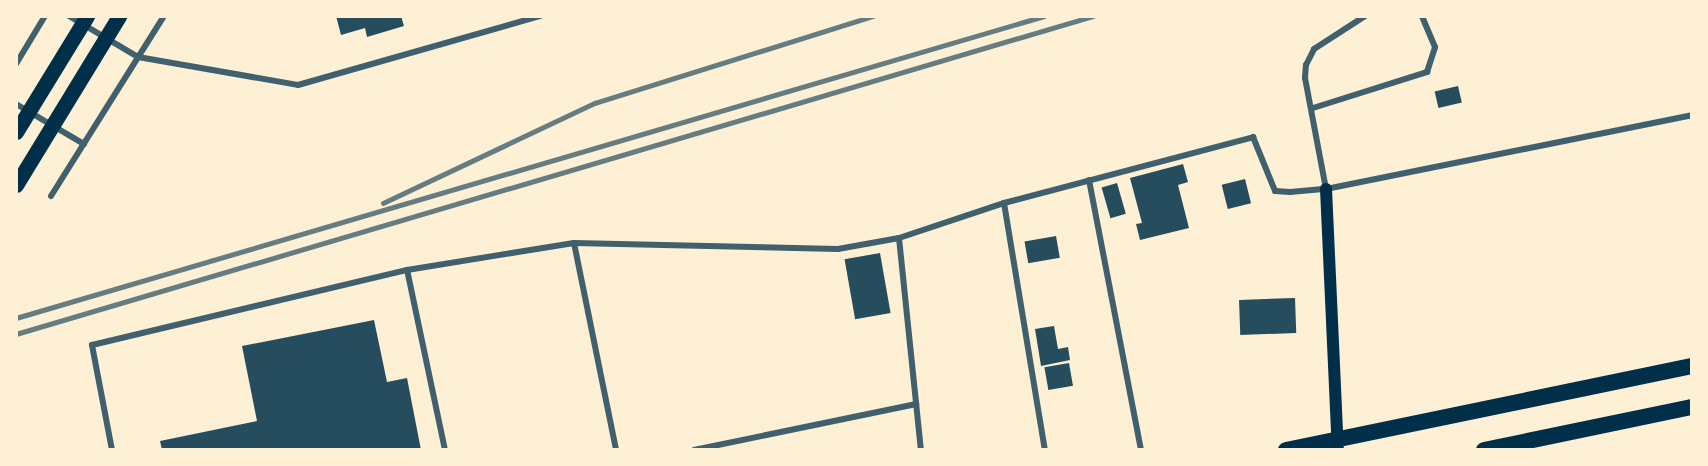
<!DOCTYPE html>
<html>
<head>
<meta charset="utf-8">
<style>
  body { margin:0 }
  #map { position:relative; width:1708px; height:466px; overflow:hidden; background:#fdf0d5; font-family:"Times New Roman",serif }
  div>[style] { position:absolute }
  .building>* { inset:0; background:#264d5e; transform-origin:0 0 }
  .minor>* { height:6px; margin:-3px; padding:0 3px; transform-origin:3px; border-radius:3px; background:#3f606c }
  .secondary>* { height:12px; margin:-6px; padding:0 6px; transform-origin:6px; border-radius:6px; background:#003049 }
  .primary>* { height:15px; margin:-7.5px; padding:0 7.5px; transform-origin:7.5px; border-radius:7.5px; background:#003049 }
  .trunk>* { height:16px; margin:-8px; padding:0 8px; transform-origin:8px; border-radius:8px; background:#003049 }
  .rail>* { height:4.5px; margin:-2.25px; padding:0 2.25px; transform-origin:2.25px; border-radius:2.25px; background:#657d81 }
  span { translate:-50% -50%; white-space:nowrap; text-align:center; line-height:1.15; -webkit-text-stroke:6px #fdf0d5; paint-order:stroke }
  .frame { position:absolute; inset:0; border:18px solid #fdf0d5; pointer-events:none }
</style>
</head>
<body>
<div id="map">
  <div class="building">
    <div style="clip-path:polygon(336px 16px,401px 16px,404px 26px,367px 37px,365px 28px,341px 35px)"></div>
    <div style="left:1458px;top:86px;width:17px;height:24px;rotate:77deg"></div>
    <div style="clip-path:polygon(1183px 164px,1188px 182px,1178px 185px,1189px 228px,1140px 240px,1136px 224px,1142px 223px,1130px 178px)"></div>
    <div style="left:1245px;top:179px;width:25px;height:24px;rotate:76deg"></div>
    <div style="left:1117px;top:183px;width:32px;height:16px;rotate:74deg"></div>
    <div style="left:1056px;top:236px;width:22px;height:32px;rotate:80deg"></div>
    <div style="left:880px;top:253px;width:61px;height:36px;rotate:80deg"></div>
    <div style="left:1295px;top:298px;width:35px;height:56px;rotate:88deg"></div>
    <div style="clip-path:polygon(374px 320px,387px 382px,407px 378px,421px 450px,162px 450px,160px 441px,257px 421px,242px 346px)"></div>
    <div style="clip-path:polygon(1054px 326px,1058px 349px,1068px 347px,1070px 360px,1041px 366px,1035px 329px)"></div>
    <div style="left:1069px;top:363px;width:23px;height:25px;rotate:80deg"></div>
  </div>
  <div class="minor">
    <div style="left:69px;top:16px;width:80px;rotate:30.7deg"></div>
    <div style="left:138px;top:57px;width:162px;rotate:9.9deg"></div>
    <div style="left:298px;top:85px;width:252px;rotate:-15.9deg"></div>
    <div style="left:16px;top:64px;width:56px;rotate:-58.9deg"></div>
    <div style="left:16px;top:104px;width:79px;rotate:30.5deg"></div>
    <div style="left:1313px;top:108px;width:120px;rotate:-17.5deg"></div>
    <div style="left:1427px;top:72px;width:26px;rotate:-72deg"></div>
    <div style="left:1435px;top:47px;width:34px;rotate:-113deg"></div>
    <div style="left:1089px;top:180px;width:275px;rotate:79.1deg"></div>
    <div style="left:1326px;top:189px;width:113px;rotate:-100.7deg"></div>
    <div style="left:1305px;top:78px;width:13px;rotate:-86deg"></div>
    <div style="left:1306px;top:65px;width:18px;rotate:-63deg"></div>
    <div style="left:1314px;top:49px;width:61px;rotate:-32.9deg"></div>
    <div style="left:51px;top:196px;width:213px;rotate:-57.9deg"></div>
    <div style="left:1004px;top:203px;width:250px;rotate:80.6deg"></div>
    <div style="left:899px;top:238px;width:213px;rotate:84.1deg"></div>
    <div style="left:574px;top:243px;width:211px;rotate:78.5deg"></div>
    <div style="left:112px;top:450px;width:107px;rotate:-100.8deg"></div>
    <div style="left:92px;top:345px;width:324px;rotate:-13.4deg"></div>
    <div style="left:445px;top:450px;width:184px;rotate:-101.9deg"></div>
    <div style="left:407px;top:270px;width:169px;rotate:-9.2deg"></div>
    <div style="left:574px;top:243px;width:264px;rotate:1.3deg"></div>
    <div style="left:838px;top:249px;width:62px;rotate:-10.2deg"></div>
    <div style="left:899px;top:238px;width:111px;rotate:-18.4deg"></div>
    <div style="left:1004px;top:203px;width:258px;rotate:-14.8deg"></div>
    <div style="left:1253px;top:137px;width:58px;rotate:67.8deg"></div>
    <div style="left:1275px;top:191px;width:15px;rotate:4deg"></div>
    <div style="left:1290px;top:192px;width:36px;rotate:-5deg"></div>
    <div style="left:1326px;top:189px;width:373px;rotate:-11.4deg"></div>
    <div style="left:694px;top:450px;width:227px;rotate:-11.7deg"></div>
  </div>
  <div class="secondary">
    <div style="left:1326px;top:189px;width:261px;rotate:87.4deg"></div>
  </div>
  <div class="primary">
    <div style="left:16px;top:132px;width:136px;rotate:-58.5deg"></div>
    <div style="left:16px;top:185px;width:198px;rotate:-58.6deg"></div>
  </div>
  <div class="trunk">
    <div style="left:1286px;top:450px;width:415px;rotate:-11.7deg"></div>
    <div style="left:1484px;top:450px;width:212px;rotate:-11.7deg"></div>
  </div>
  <div class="rail">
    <div style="left:383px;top:203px;width:234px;rotate:-25.3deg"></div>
    <div style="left:595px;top:103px;width:291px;rotate:-17.4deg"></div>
    <div style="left:16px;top:318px;width:1071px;rotate:-16.37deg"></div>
    <div style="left:16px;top:334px;width:1123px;rotate:-16.45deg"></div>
  </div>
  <div class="frame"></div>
</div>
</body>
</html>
